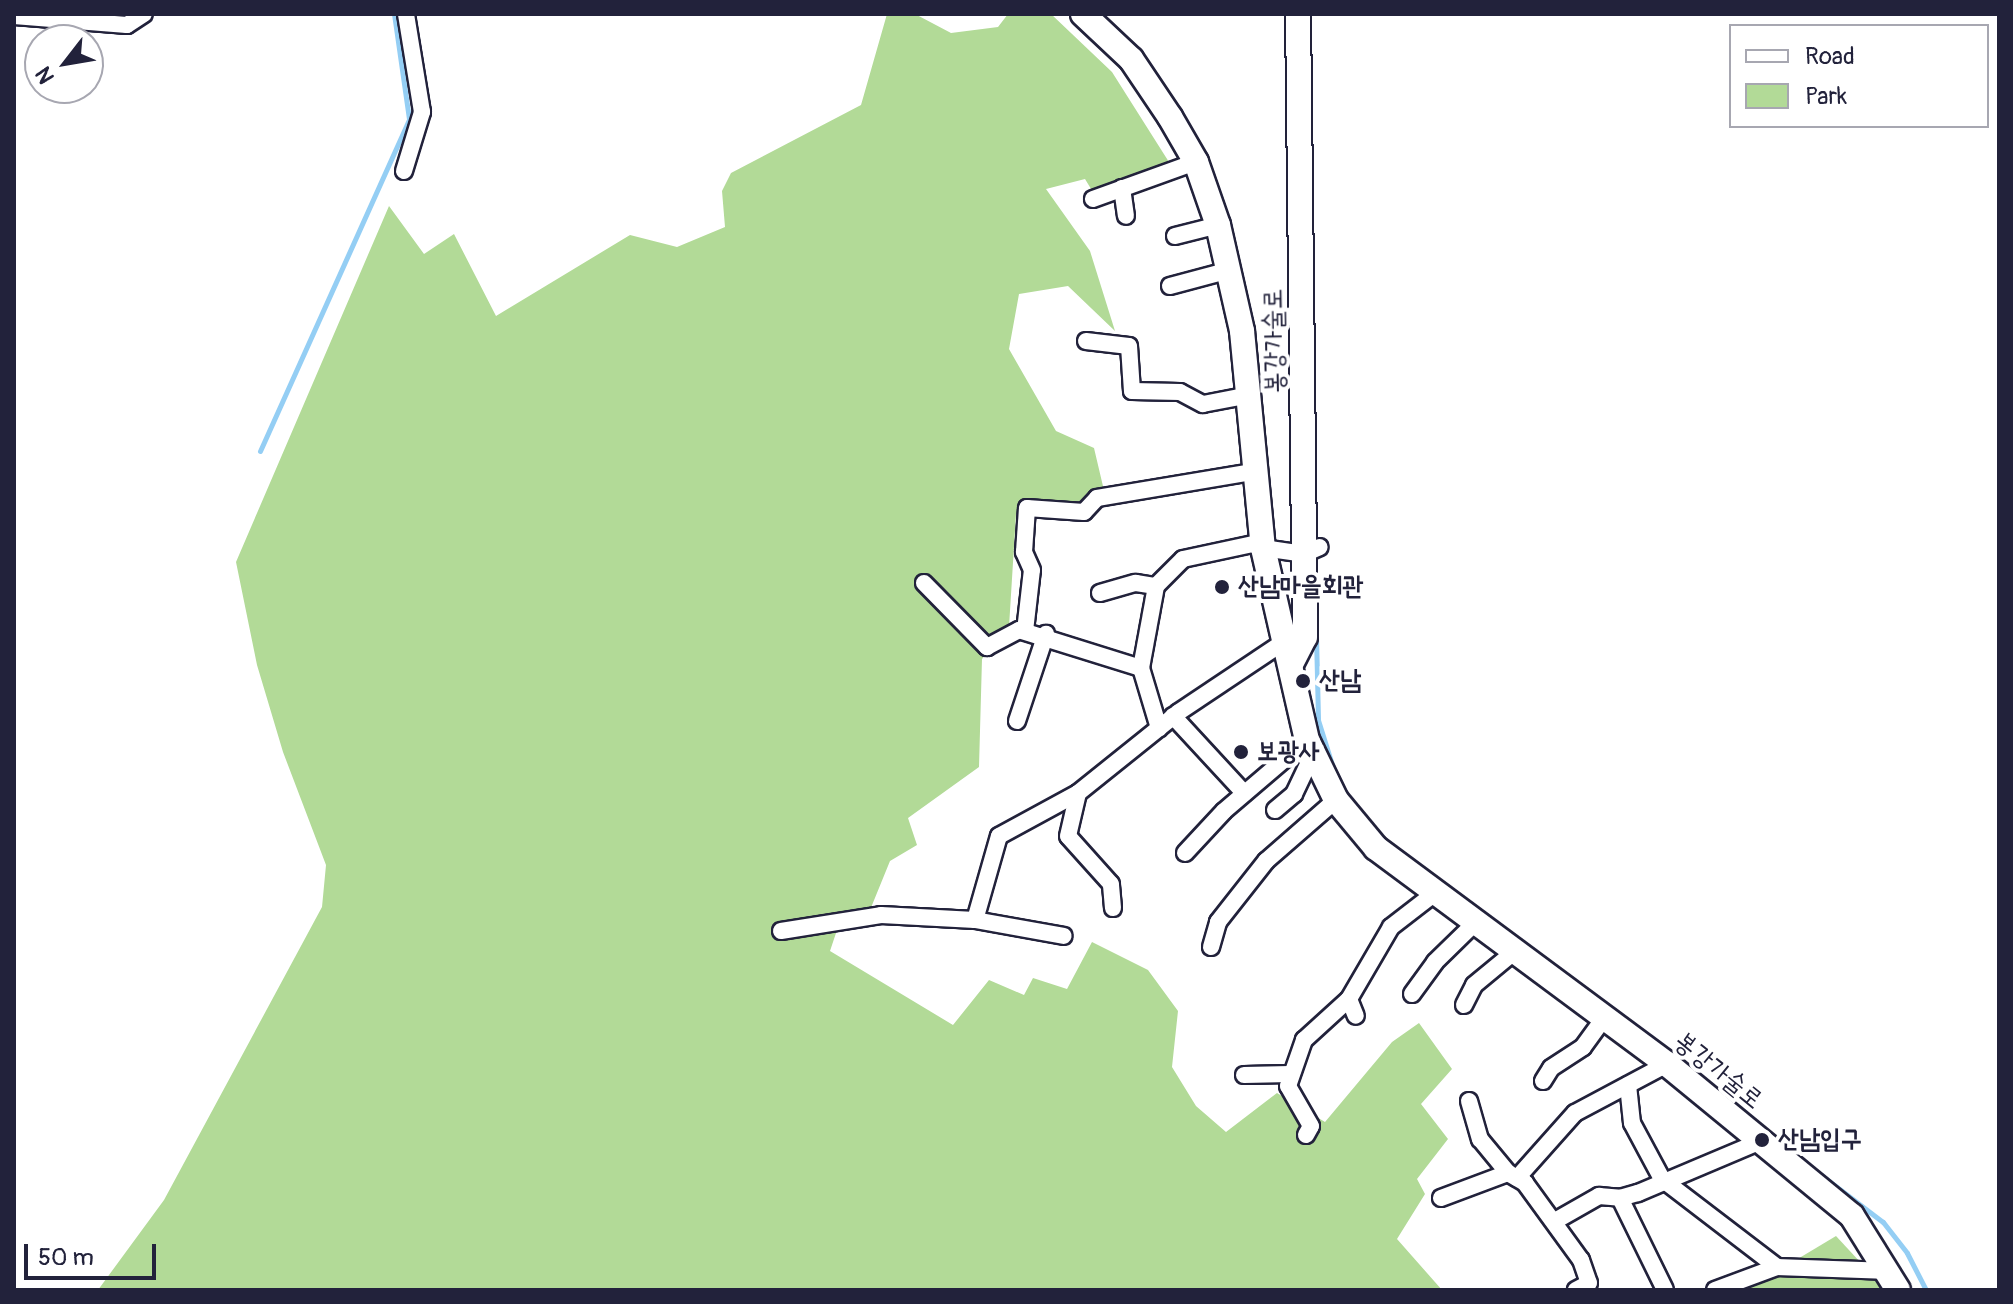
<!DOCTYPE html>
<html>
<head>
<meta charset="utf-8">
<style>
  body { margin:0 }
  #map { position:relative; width:2013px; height:1304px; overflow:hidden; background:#fff; font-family:Pangolin,"Poor Story",sans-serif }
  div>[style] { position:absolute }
  .green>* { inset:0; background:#b2da97 }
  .stream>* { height:5px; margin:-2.5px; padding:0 2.5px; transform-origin:2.5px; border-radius:2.5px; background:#94cef4 }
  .roads { filter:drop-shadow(2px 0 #22223b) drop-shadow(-2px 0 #22223b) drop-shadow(0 2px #22223b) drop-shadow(0 -2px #22223b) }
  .street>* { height:16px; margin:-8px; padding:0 8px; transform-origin:8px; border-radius:8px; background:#fff }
  .secondary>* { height:24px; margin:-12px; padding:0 12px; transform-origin:12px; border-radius:12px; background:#fff }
  .dots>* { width:22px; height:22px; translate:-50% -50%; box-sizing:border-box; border:4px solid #fff; border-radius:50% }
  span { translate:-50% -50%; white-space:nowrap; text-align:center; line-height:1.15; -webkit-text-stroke:8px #fff; paint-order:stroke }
  .street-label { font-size:26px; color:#22223b }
  .poi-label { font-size:26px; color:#22223b; font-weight:700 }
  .left { translate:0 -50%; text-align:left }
  .frame { position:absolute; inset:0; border:16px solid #22223b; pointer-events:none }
  .legend { position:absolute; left:1729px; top:24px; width:260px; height:104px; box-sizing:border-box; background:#fff; border:2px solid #a7a7b1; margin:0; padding:10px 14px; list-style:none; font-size:24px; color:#22223b }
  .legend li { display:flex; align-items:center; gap:16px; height:40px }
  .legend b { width:40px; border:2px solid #a7a7b1 }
  .north { position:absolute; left:24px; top:24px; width:80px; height:80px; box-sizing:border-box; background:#fff; border:2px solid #a7a7b1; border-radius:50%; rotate:239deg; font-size:22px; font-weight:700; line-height:32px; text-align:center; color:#22223b }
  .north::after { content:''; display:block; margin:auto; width:28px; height:36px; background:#22223b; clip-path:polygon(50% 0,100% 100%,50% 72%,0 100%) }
  .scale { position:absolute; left:24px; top:1244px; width:132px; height:36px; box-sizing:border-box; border:4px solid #22223b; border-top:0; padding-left:10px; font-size:24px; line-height:28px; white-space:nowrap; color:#22223b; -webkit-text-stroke:6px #fff; paint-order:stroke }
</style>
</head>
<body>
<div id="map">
  <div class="green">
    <div style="clip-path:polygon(887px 14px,915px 14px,951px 33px,998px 27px,1008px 14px,1051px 14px,1112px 72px,1174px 170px,1099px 202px,1085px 179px,1046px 189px,1090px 251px,1115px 331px,1068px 286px,1019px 294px,1009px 349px,1056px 431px,1094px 448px,1106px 499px,1016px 514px,1009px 627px,982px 659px,979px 767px,908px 818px,917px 845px,890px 861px,868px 915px,838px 927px,830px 951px,953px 1025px,989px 980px,1024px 995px,1033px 978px,1067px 989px,1092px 942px,1148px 970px,1178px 1011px,1172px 1067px,1196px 1106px,1226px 1132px,1277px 1093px,1325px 1122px,1392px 1042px,1419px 1023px,1452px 1069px,1421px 1104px,1448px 1139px,1417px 1179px,1425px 1194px,1397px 1239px,1442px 1290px,98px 1290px,164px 1200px,322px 907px,326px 865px,283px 752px,257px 665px,236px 562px,389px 206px,424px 254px,454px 234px,496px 316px,630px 235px,677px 247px,725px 227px,722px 191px,731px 173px,861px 105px)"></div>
    <div style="clip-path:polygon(1836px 1236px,1886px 1290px,1746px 1290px)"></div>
  </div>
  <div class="stream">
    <div style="left:260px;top:451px;width:364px;rotate:-65.8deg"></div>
    <div style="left:409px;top:119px;width:106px;rotate:-98.1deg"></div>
    <div style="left:1316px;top:636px;width:84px;rotate:88.6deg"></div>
    <div style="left:1318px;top:720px;width:53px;rotate:72.6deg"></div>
    <div style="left:1821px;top:1175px;width:78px;rotate:37.2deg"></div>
    <div style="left:1883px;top:1222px;width:39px;rotate:52deg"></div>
    <div style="left:1907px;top:1253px;width:42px;rotate:62.8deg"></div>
  </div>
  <div class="roads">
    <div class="street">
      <div style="left:14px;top:16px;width:113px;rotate:4.6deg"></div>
      <div style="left:127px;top:25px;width:20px;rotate:-33deg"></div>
      <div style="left:404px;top:171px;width:62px;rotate:-73deg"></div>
      <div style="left:422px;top:112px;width:99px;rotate:-99.3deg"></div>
      <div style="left:1122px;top:188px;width:28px;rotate:82deg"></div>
      <div style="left:1093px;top:199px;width:109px;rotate:-19.8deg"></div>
      <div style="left:1175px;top:236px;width:44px;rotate:-14.3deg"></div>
      <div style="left:1170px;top:286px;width:62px;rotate:-14.9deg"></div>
      <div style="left:1086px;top:341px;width:43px;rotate:6.6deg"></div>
      <div style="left:1129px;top:346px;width:45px;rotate:86.2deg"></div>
      <div style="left:1132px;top:391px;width:48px;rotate:1.2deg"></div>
      <div style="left:1180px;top:392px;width:26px;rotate:28deg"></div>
      <div style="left:1203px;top:404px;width:43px;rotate:-10.8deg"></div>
      <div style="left:1263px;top:548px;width:41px;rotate:8.3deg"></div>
      <div style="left:1304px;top:554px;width:17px;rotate:-24deg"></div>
      <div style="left:924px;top:583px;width:90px;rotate:45.5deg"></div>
      <div style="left:987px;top:647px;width:36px;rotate:-28deg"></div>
      <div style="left:1019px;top:630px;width:128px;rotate:17.3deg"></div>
      <div style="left:1141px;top:668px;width:63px;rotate:73.3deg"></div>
      <div style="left:1100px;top:593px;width:37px;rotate:-16deg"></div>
      <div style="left:1136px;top:583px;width:20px;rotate:9deg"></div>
      <div style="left:1156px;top:586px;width:38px;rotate:-45deg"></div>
      <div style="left:1183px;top:559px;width:81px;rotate:-12.1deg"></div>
      <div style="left:1025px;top:631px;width:61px;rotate:-83.5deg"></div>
      <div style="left:1032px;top:570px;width:20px;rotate:-114deg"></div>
      <div style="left:1024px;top:552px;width:44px;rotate:-86.1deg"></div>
      <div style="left:1027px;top:508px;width:57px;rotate:4deg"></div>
      <div style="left:1084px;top:512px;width:19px;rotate:-47deg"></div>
      <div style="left:1097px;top:498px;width:158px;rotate:-9.5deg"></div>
      <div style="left:1141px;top:668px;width:83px;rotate:-79.6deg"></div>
      <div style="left:1173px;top:716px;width:105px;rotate:47.3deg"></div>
      <div style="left:1017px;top:721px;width:92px;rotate:-71.6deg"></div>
      <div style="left:1275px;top:810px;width:25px;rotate:-40deg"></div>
      <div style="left:1294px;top:794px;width:44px;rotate:-64.6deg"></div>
      <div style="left:1185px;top:853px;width:57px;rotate:-47.1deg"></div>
      <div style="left:1224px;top:811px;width:109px;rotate:-40.5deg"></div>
      <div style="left:1113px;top:908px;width:24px;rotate:-95deg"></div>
      <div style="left:1111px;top:884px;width:64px;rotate:-131.9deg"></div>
      <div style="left:1068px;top:836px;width:44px;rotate:-76.9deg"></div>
      <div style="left:1078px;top:793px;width:129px;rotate:-38.7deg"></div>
      <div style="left:1179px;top:712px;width:128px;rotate:-33.8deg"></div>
      <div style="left:975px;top:920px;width:90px;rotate:10.2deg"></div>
      <div style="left:781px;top:931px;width:101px;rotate:-9.1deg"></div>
      <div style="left:881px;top:915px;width:94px;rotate:3deg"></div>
      <div style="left:975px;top:920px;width:87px;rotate:-74.1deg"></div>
      <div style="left:999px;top:836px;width:90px;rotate:-28.6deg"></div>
      <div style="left:1211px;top:947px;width:26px;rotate:-74deg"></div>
      <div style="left:1218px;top:922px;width:78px;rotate:-51.8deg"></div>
      <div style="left:1266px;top:861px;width:93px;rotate:-41.1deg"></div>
      <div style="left:1412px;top:994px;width:39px;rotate:-54deg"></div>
      <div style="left:1435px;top:962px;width:56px;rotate:-44.3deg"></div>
      <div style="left:1349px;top:999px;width:18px;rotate:68deg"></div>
      <div style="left:1464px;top:1005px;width:22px;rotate:-63deg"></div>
      <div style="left:1474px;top:985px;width:52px;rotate:-39.5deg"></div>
      <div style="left:1244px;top:1075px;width:46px;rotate:-1.2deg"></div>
      <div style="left:1543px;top:1081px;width:15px;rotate:-58deg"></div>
      <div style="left:1551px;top:1068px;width:38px;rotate:-33deg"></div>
      <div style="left:1583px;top:1047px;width:34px;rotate:-54deg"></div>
      <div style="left:1628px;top:1085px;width:38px;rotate:84deg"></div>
      <div style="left:1632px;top:1123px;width:64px;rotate:61.8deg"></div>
      <div style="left:1662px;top:1179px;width:145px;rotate:37.4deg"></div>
      <div style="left:1469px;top:1101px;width:40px;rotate:74deg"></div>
      <div style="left:1480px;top:1139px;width:44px;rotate:50.5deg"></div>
      <div style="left:1306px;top:1135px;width:10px;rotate:-61deg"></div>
      <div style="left:1311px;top:1126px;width:46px;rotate:-119.9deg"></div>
      <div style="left:1288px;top:1086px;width:49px;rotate:-70.8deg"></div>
      <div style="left:1304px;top:1040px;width:61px;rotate:-42.3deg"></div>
      <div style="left:1349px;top:999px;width:83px;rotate:-59.7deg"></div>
      <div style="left:1391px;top:927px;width:56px;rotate:-37.7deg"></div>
      <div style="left:1517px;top:1178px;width:87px;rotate:-48.3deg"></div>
      <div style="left:1575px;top:1113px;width:104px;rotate:-28deg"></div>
      <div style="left:1441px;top:1198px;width:72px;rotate:-20.5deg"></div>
      <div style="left:1508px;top:1173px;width:20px;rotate:30deg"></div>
      <div style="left:1525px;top:1183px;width:95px;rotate:54deg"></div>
      <div style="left:1581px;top:1260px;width:24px;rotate:71deg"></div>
      <div style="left:1589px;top:1283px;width:15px;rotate:152deg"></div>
      <div style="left:1620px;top:1198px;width:102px;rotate:63.9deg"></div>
      <div style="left:1555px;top:1221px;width:51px;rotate:-29.6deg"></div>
      <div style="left:1599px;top:1196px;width:21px;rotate:5deg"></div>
      <div style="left:1620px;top:1198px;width:19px;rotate:-16deg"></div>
      <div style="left:1638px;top:1193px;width:134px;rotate:-22.9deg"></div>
      <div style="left:1715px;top:1290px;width:66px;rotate:-20.4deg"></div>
      <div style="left:1777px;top:1267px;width:112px;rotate:2deg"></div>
    </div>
    <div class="secondary">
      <div style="left:1083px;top:14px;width:66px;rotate:43.2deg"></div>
      <div style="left:1131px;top:59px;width:70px;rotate:56.1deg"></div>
      <div style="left:1170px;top:117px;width:52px;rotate:60deg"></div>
      <div style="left:1196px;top:162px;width:67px;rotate:70.8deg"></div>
      <div style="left:1218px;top:225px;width:109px;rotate:77.2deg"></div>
      <div style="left:1242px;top:331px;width:218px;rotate:84.5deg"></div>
      <div style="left:1263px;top:548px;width:197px;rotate:77.1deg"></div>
      <div style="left:1307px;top:740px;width:67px;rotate:64.2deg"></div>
      <div style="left:1336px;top:800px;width:62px;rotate:50.2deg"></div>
      <div style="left:1376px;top:848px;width:362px;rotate:36.6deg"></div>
      <div style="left:1667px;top:1064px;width:239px;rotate:39.4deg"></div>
      <div style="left:1852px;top:1216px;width:87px;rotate:58.1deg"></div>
      <div style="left:1291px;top:664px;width:30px;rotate:-63deg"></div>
      <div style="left:1305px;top:637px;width:623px;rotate:-90.64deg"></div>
    </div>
  </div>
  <div class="dots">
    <div style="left:1222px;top:587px;background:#22223b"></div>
    <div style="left:1303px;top:681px;background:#22223b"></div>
    <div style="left:1241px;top:752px;background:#22223b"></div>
    <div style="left:1762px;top:1140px;background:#22223b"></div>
  </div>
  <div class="street-label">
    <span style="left:1275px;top:341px;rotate:-91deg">봉강가술로</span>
    <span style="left:1718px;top:1071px;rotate:39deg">봉강가술로</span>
  </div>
  <div class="poi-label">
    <span class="left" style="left:1238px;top:587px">산남마을회관</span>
    <span class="left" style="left:1319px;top:681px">산남</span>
    <span class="left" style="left:1257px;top:752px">보광사</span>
    <span class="left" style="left:1778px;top:1140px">산남입구</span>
  </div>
  <div class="frame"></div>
  <ul class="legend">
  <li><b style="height:10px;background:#fff"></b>Road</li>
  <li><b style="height:22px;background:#b2da97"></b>Park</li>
  </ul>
  <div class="north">N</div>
  <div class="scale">50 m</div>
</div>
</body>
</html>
